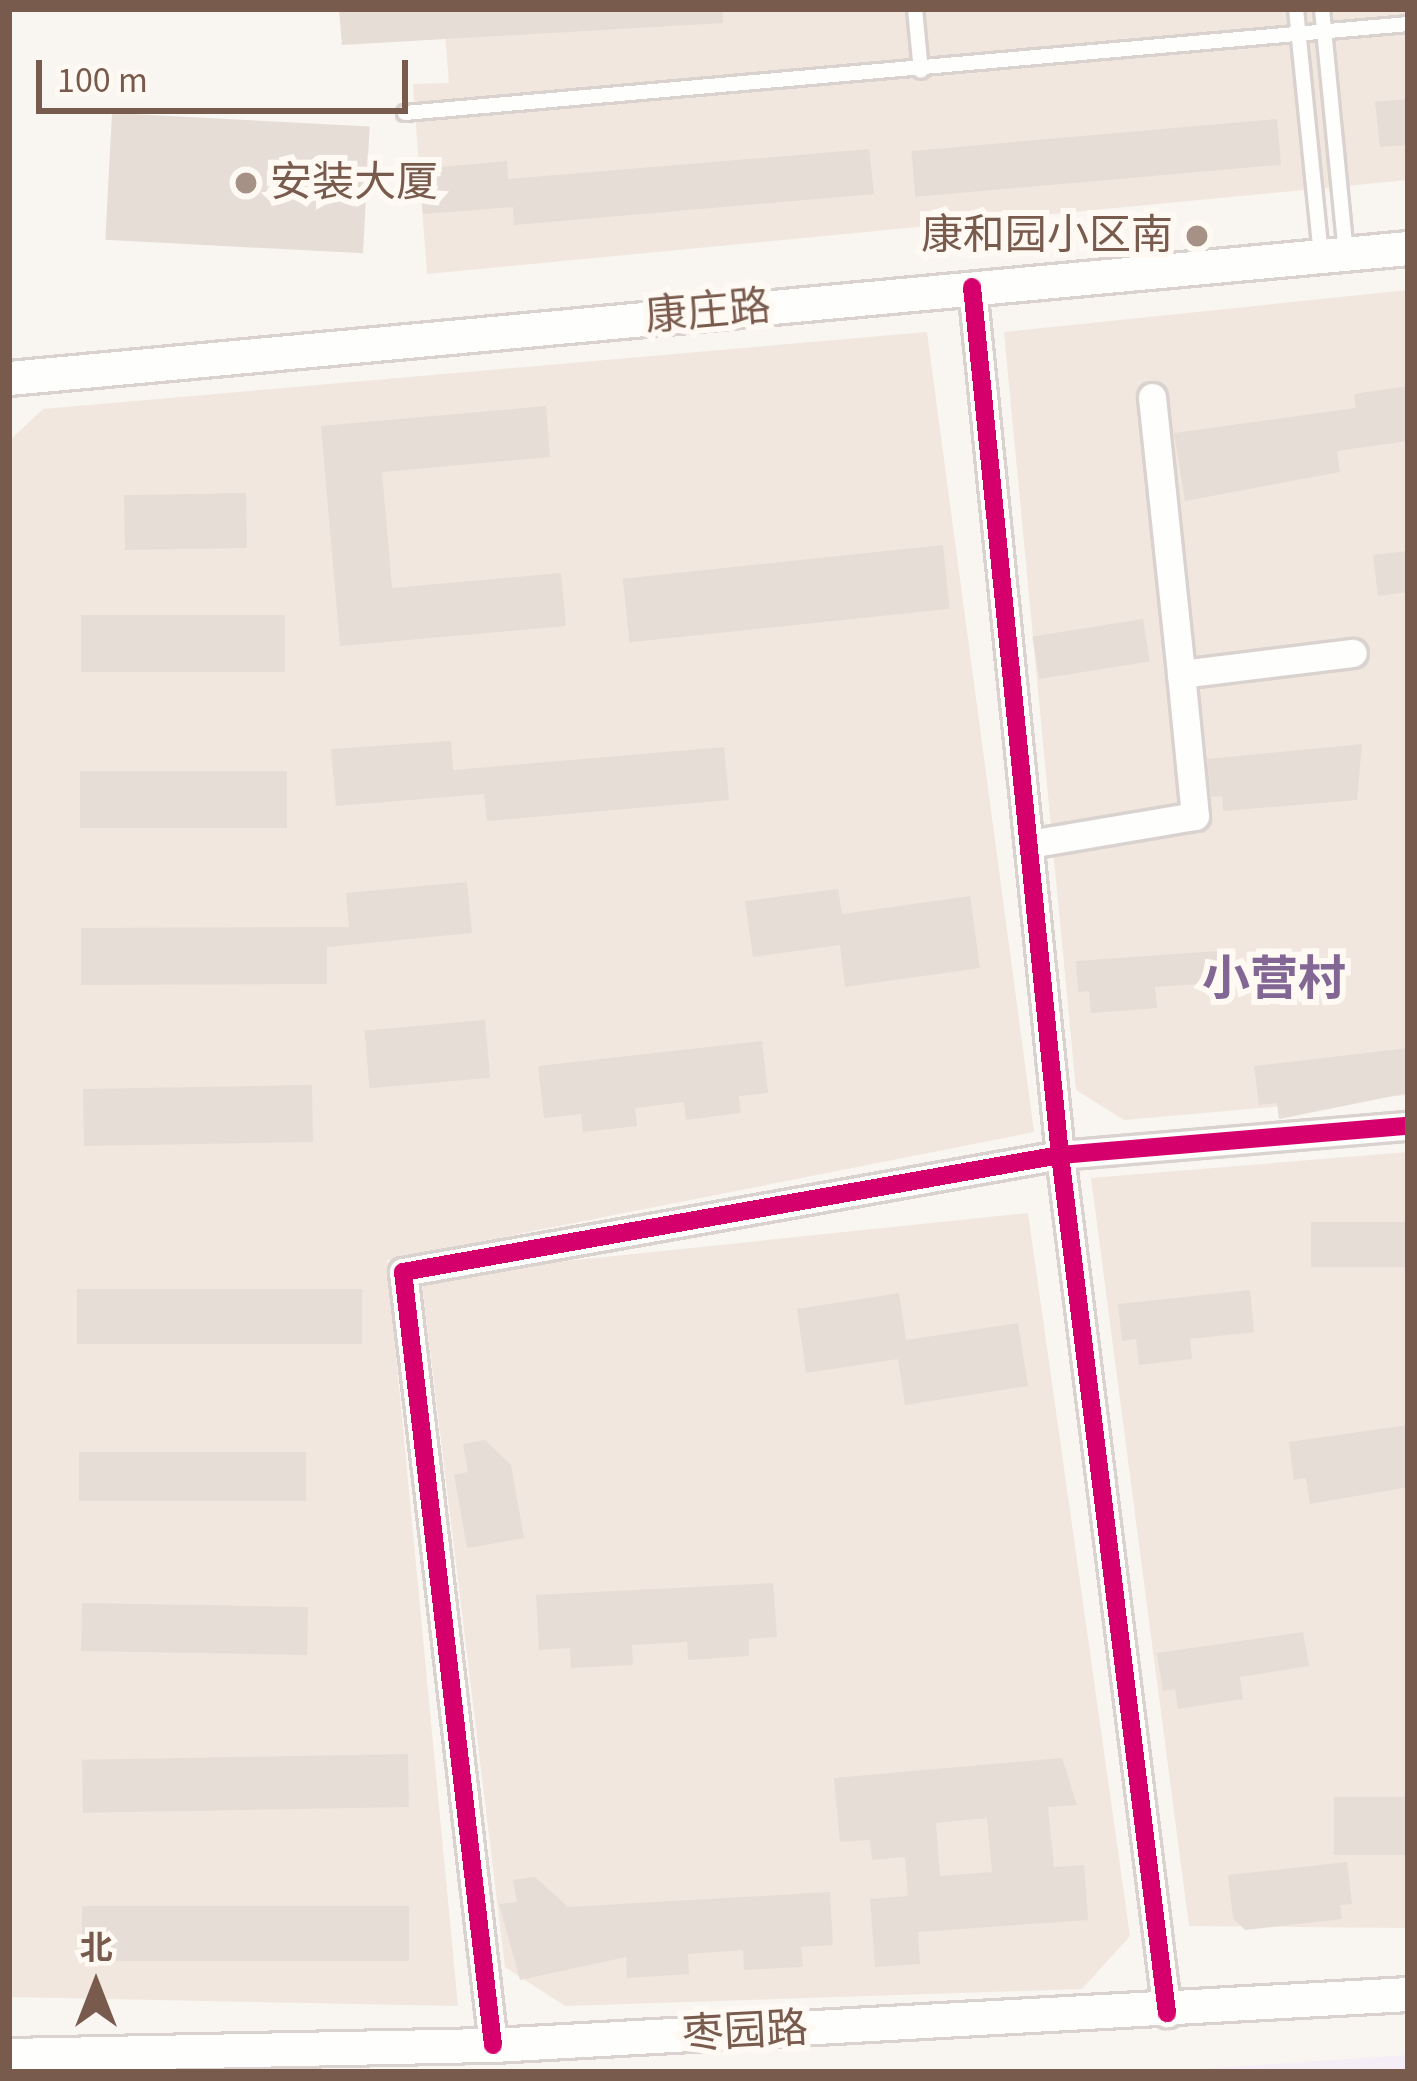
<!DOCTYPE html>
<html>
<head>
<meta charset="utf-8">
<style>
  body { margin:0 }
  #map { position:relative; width:1417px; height:2081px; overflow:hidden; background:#f9f5f0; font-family:"Source Sans 3","Noto Sans SC",sans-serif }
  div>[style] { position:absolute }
  .residential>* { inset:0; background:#f1e7de }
  .education>* { inset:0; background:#f5eef6 }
  .building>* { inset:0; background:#e6ddd7; transform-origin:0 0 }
  .roads { filter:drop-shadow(3px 0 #d9d2ce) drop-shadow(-3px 0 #d9d2ce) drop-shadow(0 3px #d9d2ce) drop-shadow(0 -3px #d9d2ce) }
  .service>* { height:14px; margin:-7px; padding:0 7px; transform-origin:7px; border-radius:7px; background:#fefefd }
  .minor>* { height:27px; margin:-13.5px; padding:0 13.5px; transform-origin:13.5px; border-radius:13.5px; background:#fefefd }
  .tertiary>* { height:33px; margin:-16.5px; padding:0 16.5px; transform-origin:16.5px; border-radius:16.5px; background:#fefefd }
  .cycleway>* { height:18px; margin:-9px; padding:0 9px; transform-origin:9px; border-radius:9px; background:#d6006c }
  .dots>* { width:33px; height:33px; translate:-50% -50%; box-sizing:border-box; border:6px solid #fff9f3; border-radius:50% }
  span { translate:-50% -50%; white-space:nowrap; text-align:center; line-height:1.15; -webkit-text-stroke:12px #fff9f3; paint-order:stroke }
  .poi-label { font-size:42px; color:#795b4e }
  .left { translate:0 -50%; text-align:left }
  .right { translate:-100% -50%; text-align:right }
  .street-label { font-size:42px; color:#795b4e }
  .quarter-label { font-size:48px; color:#826694; font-weight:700 }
  .frame { position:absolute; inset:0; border:12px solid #795b4e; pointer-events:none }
  .north { position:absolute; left:36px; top:1925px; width:120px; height:120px; -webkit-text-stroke:9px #fff9f3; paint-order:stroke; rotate:0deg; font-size:33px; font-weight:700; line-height:48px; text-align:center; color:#795b4e }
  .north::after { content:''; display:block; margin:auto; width:42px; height:54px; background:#795b4e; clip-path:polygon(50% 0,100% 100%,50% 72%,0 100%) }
  .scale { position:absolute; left:36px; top:60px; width:372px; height:54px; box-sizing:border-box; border:6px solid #795b4e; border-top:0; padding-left:15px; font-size:36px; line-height:42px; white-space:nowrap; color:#795b4e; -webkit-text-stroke:9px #fff9f3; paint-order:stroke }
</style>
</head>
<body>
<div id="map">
  <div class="residential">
    <div style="clip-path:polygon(443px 9px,1408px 9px,1408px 180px,427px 274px,413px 84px,449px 83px)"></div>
    <div style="clip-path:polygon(1408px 290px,1408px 1095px,1124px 1120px,1076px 1090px,1004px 332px)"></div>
    <div style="clip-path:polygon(927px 332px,1034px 1132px,387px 1260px,458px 2006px,9px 1997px,9px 441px,43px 409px)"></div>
    <div style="clip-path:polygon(1408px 1152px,1408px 1928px,1189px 1926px,1091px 1178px)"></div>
    <div style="clip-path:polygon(1028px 1213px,1130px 1936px,1082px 1989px,565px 2006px,505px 1967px,421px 1276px)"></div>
  </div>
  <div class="education">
    <div style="clip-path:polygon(1408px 2055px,1408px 2072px,1156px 2072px)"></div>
  </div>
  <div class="building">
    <div style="clip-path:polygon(339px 9px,722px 9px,723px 23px,342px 45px)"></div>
    <div style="clip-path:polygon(1408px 99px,1408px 145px,1380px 147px,1375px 102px)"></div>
    <div style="left:112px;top:113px;width:258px;height:127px;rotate:3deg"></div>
    <div style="left:1277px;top:119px;width:46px;height:367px;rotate:85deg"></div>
    <div style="clip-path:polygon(869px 149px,874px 194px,514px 225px,513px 207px,423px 214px,419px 169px,507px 161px,508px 179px)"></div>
    <div style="clip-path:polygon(1408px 386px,1408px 441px,1337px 451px,1340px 472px,1185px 501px,1174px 433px,1356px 408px,1354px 394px)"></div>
    <div style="clip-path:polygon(546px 406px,550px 457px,382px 472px,392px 588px,561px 573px,566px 626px,340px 646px,321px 426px)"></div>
    <div style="left:246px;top:493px;width:55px;height:122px;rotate:89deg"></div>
    <div style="left:943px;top:545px;width:64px;height:322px;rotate:84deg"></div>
    <div style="clip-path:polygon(1408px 551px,1408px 592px,1378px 596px,1373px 555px)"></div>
    <div style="left:285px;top:615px;width:57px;height:204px;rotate:90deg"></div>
    <div style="left:1143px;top:619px;width:43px;height:112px;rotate:81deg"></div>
    <div style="clip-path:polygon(451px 741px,453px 770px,724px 747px,729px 800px,487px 821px,484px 794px,336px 806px,331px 749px)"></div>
    <div style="clip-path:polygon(1362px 744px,1357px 800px,1223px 811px,1222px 796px,1211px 797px,1207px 759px)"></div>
    <div style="left:287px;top:771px;width:57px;height:207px;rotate:90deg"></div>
    <div style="clip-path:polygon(467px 882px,472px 933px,327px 947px,327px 984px,81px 985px,81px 928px,349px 927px,346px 893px)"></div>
    <div style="clip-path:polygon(838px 889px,842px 914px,970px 896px,980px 968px,845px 987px,840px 945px,753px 957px,745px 901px)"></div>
    <div style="clip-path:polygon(1217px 951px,1226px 982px,1155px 987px,1157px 1008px,1091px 1013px,1089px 991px,1078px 992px,1076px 961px)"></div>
    <div style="left:485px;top:1020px;width:58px;height:121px;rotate:85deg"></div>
    <div style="clip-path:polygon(762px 1041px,768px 1093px,739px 1096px,741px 1113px,686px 1120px,684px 1102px,635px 1108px,637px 1126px,583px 1132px,581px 1114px,544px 1118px,538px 1066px)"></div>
    <div style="clip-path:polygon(1408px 1048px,1408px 1093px,1279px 1119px,1277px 1103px,1259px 1105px,1254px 1066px)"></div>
    <div style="left:312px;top:1085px;width:57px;height:229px;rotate:89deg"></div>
    <div style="left:1408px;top:1222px;width:45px;height:97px;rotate:90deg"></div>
    <div style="left:77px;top:1289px;width:285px;height:55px"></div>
    <div style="clip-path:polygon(1250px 1290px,1254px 1332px,1190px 1339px,1192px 1359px,1139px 1365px,1136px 1339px,1122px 1341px,1118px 1304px)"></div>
    <div style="clip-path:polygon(899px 1293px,906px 1340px,1018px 1323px,1028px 1386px,905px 1405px,898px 1359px,806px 1373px,797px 1309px)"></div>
    <div style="clip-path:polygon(1408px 1425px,1408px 1487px,1310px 1504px,1306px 1478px,1294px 1480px,1289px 1442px)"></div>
    <div style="clip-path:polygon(485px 1440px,511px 1465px,524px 1538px,467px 1548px,454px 1475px,468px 1472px,463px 1444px)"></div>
    <div style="left:79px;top:1452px;width:227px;height:49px"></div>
    <div style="clip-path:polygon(773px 1583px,777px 1637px,749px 1639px,749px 1656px,688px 1660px,687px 1642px,632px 1645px,633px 1665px,571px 1668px,570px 1648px,539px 1650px,536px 1595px)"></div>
    <div style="left:82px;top:1603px;width:226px;height:48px;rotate:1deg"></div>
    <div style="clip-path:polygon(1303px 1632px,1309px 1666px,1240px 1677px,1243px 1699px,1178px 1709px,1175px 1689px,1163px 1691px,1157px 1653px)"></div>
    <div style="left:408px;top:1754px;width:53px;height:326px;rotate:89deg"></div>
    <div style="clip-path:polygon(evenodd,1062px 1758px,1077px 1805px,1048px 1807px,1054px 1867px,1084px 1865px,1088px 1920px,918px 1932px,920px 1964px,875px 1967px,870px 1899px,908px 1896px,905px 1857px,872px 1860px,870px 1840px,840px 1842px,834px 1778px,1062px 1758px,987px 1818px,992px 1872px,940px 1876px,936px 1823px,987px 1818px)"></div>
    <div style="left:1408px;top:1797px;width:58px;height:74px;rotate:90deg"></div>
    <div style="clip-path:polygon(1347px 1862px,1352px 1904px,1340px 1905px,1342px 1919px,1245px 1930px,1233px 1918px,1228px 1875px)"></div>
    <div style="clip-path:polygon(535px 1877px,568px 1907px,830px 1892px,833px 1945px,801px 1947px,803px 1967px,744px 1970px,743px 1950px,688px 1954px,689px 1974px,627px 1978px,626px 1957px,520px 1980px,499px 1904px,517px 1902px,513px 1880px)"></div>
    <div style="left:409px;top:1906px;width:55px;height:327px;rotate:90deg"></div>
  </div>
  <div class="roads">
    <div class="service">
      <div style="left:915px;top:9px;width:62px;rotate:84.5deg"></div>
      <div style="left:1296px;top:9px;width:247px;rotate:84.2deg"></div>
      <div style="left:1322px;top:9px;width:246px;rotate:84.4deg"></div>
      <div style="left:405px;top:113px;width:1007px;rotate:-5.07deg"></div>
    </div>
    <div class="minor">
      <div style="left:972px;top:287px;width:872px;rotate:84.21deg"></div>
      <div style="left:1060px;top:1155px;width:865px;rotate:82.89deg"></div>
      <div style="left:1152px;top:397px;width:279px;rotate:84deg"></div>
      <div style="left:1029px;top:844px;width:168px;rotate:-9.6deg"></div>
      <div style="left:1195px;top:816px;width:143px;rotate:-95.6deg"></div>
      <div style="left:1181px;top:674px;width:173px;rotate:-7deg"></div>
      <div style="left:493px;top:2045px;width:778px;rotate:-96.64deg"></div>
      <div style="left:403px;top:1272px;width:667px;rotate:-10.1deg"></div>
      <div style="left:1060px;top:1155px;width:349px;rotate:-4.8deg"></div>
    </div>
    <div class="tertiary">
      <div style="left:9px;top:378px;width:1405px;rotate:-5.31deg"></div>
      <div style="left:9px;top:2055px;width:484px;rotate:-1.2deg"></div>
      <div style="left:493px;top:2045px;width:916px;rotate:-3.19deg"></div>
    </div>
  </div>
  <div class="cycleway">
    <div style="left:972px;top:287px;width:872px;rotate:84.21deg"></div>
    <div style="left:1060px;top:1155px;width:865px;rotate:82.89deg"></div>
    <div style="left:493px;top:2045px;width:778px;rotate:-96.64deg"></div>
    <div style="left:403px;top:1272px;width:667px;rotate:-10.1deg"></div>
    <div style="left:1060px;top:1155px;width:349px;rotate:-4.8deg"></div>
  </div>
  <div class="dots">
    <div style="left:246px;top:183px;background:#a69187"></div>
    <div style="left:1197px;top:236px;background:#a69187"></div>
  </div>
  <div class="poi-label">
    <span class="left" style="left:270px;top:183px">安装大厦</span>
    <span class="right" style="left:1173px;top:236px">康和园小区南</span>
  </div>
  <div class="street-label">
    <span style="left:708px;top:312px;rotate:-5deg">康庄路</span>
    <span style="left:745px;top:2032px;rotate:-3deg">枣园路</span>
  </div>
  <div class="quarter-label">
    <span style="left:1274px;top:981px">小营村</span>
  </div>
  <div class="frame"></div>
  <div class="north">北</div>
  <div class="scale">100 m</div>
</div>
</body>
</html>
